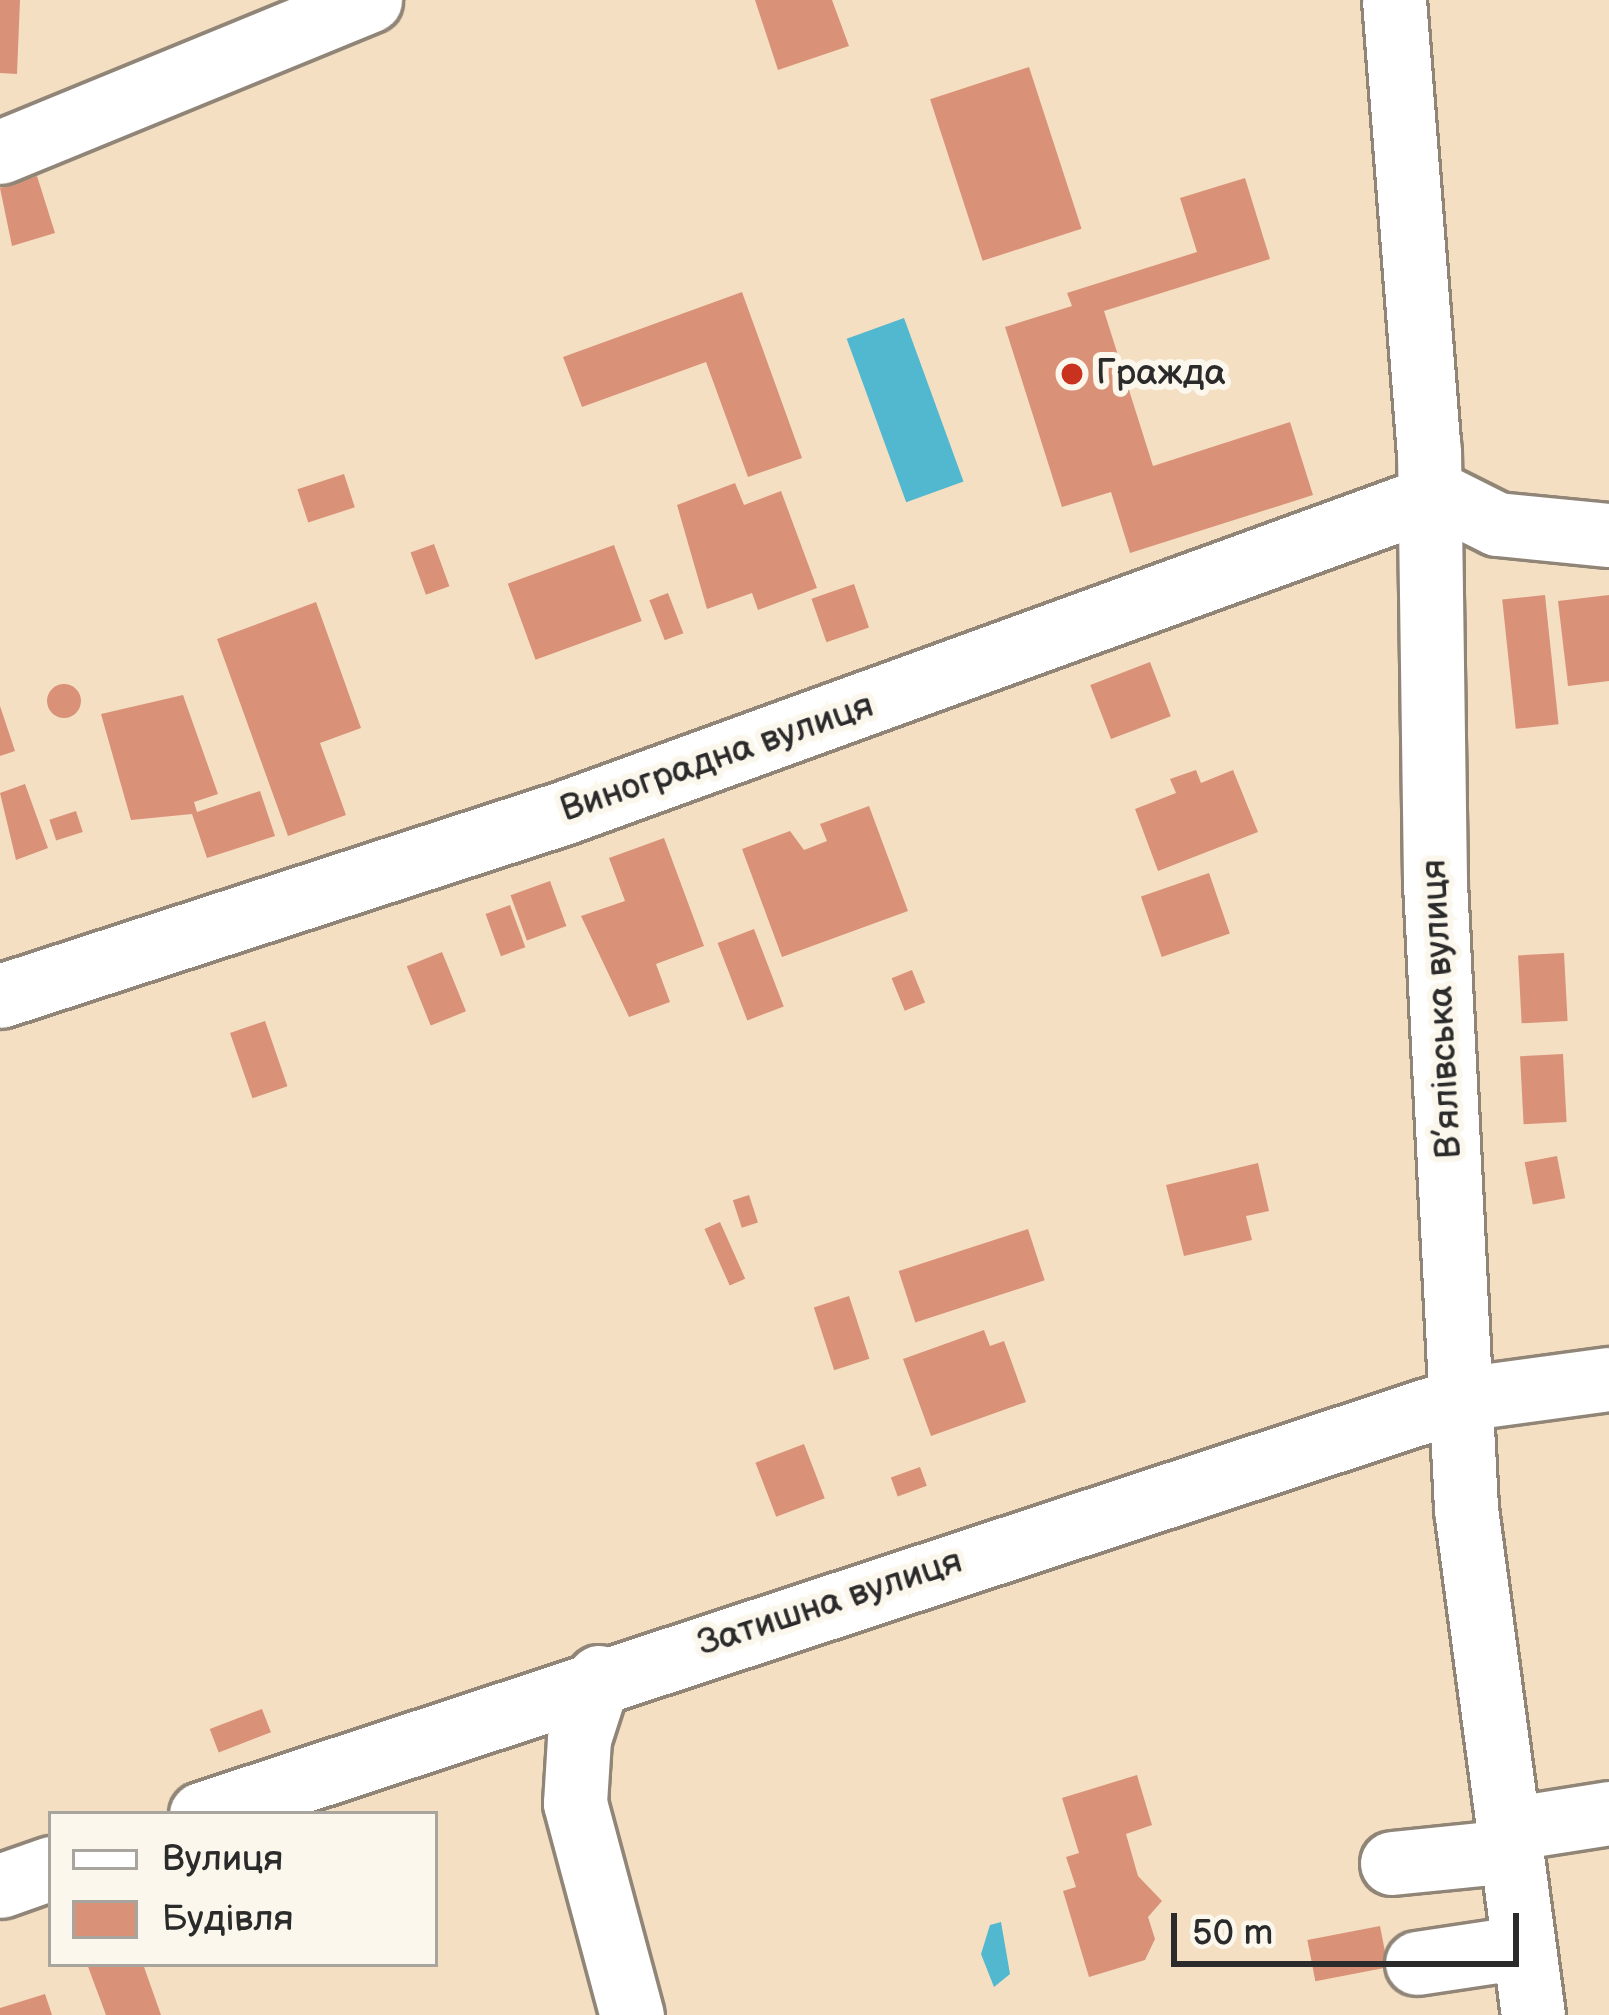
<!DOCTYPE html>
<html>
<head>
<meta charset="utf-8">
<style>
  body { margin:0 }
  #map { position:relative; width:1609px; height:2015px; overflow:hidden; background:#f4dfc3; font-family:"Balsamiq Sans",sans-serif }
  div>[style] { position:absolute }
  .water>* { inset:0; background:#51b8cf; transform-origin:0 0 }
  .building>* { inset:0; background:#d99278; transform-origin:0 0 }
  .round { border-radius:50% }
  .roads { filter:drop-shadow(3px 0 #908577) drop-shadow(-3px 0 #908577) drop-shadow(0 3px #908577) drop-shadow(0 -3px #908577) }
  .minor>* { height:63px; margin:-31.5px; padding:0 31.5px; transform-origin:31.5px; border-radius:31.5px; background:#fff }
  .dots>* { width:33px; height:33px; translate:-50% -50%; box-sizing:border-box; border:6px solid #fbf7ec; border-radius:50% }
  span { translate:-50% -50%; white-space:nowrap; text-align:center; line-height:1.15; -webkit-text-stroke:12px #fbf7ec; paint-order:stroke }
  .poi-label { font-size:36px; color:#2b2b2b }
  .left { translate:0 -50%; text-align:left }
  .street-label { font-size:36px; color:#2b2b2b }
  .legend { position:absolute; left:48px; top:1811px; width:390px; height:156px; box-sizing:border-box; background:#fbf7ec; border:3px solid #a8a59f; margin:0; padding:15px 21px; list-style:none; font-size:36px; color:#2b2b2b }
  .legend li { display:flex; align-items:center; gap:24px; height:60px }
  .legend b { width:60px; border:3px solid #a8a59f }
  .scale { position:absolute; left:1171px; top:1913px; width:348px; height:54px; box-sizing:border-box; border:6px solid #2b2b2b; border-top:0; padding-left:15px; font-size:36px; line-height:42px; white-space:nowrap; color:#2b2b2b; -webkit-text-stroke:9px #fbf7ec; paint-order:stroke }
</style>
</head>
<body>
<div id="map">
  <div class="water">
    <div style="left:904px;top:318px;width:174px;height:61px;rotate:70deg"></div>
    <div style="clip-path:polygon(1001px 1922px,1010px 1974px,994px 1987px,981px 1954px,990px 1925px)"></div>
  </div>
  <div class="building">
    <div style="clip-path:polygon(0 0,20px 0,17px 74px,0 73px)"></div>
    <div style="clip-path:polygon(755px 0,832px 0,849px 46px,778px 70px)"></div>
    <div style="left:1029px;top:67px;width:170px;height:104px;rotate:72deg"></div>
    <div style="clip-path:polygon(37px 176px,55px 233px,12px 246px,0 188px)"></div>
    <div style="clip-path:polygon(1245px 178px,1270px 259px,1104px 311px,1153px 466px,1290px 422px,1313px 495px,1130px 553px,1111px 492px,1062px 507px,1005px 327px,1072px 306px,1067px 293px,1197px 252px,1180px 198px)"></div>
    <div style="clip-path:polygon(742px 292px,802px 458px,748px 477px,706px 362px,582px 407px,563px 357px)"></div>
    <div style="left:344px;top:474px;width:35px;height:49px;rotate:72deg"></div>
    <div style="clip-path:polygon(735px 483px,744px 505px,781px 491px,817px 588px,758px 610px,752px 593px,707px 609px,677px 505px)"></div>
    <div style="left:434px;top:544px;width:45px;height:25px;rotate:70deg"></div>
    <div style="left:614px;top:545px;width:81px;height:113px;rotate:70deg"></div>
    <div style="left:854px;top:584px;width:46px;height:45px;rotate:71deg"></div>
    <div style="left:668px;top:593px;width:43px;height:20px;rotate:69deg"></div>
    <div style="left:1545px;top:595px;width:130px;height:43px;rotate:84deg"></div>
    <div style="clip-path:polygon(1609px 595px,1609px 681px,1568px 686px,1558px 601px)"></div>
    <div style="clip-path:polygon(316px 602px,361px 728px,320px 743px,346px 815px,288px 836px,217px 639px)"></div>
    <div style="left:1150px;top:662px;width:58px;height:64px;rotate:69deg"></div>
    <div class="round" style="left:47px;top:684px;width:34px;height:34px"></div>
    <div style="clip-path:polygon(183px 695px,218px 794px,194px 802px,197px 812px,260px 791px,275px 836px,207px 858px,192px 814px,131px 820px,101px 714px)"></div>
    <div style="clip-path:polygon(0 706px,15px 751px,0 756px)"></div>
    <div style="clip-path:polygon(1196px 770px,1201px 783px,1233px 770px,1258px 832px,1158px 871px,1135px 809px,1176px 793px,1170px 779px)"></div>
    <div style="clip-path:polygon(25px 784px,48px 848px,16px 860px,0 793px)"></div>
    <div style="clip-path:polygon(869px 806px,908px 911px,782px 957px,742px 849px,790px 831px,804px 850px,827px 841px,820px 824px)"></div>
    <div style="left:76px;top:811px;width:22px;height:28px;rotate:72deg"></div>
    <div style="clip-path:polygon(664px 838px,704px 946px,656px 964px,670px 1002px,629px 1017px,581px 916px,625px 901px,609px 858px)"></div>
    <div style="left:1209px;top:873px;width:64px;height:72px;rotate:71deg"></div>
    <div style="left:550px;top:881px;width:48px;height:42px;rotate:70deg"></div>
    <div style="left:510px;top:905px;width:45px;height:26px;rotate:70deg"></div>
    <div style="left:754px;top:929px;width:83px;height:39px;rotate:69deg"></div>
    <div style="left:442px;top:952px;width:64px;height:38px;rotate:68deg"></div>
    <div style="left:1564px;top:953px;width:68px;height:46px;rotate:87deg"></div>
    <div style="left:912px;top:970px;width:35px;height:22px;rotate:68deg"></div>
    <div style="left:265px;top:1021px;width:69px;height:37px;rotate:71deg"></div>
    <div style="left:1563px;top:1054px;width:68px;height:43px;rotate:87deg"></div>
    <div style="left:1557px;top:1156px;width:43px;height:33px;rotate:79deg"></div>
    <div style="clip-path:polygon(1258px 1163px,1269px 1211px,1246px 1216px,1252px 1240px,1184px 1256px,1166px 1185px)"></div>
    <div style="left:749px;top:1195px;width:29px;height:17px;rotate:72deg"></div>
    <div style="left:720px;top:1222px;width:62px;height:17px;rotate:66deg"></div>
    <div style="left:1028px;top:1229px;width:54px;height:136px;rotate:72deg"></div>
    <div style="left:849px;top:1296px;width:66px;height:37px;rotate:72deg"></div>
    <div style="clip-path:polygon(984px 1330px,990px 1346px,1004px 1341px,1026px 1402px,931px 1436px,903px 1359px)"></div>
    <div style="left:804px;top:1444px;width:58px;height:52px;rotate:69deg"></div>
    <div style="left:920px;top:1467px;width:20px;height:31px;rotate:70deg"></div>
    <div style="left:262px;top:1709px;width:25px;height:56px;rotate:69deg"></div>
    <div style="clip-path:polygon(1137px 1775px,1152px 1825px,1126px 1834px,1138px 1876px,1162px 1901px,1148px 1917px,1155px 1939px,1145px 1960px,1089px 1977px,1063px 1891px,1076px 1887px,1066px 1857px,1079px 1853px,1062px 1798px)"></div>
    <div style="left:1380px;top:1926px;width:42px;height:74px;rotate:79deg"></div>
    <div style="clip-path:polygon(87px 1964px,143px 1964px,161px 2015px,106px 2015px)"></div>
    <div style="clip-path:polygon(45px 1994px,52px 2015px,0 2015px,0 2008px)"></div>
  </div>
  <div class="roads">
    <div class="minor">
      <div style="left:1394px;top:0;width:451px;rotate:85.6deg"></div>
      <div style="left:1429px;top:450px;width:433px;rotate:89.2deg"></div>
      <div style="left:1435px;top:883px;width:627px;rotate:87.16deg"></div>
      <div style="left:1466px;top:1509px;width:510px;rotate:82.46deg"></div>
      <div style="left:0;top:152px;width:400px;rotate:-22.3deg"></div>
      <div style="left:1427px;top:489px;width:78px;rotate:26.6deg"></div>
      <div style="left:1497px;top:524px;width:113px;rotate:5.6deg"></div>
      <div style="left:0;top:996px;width:592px;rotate:-18.01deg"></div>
      <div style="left:563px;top:813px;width:919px;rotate:-19.97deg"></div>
      <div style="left:599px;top:1677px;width:65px;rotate:107.9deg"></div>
      <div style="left:579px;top:1739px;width:64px;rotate:93.6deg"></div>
      <div style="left:575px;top:1803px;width:220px;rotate:75deg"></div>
      <div style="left:201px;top:1814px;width:1327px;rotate:-18.23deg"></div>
      <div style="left:1461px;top:1399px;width:149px;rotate:-7.7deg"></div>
      <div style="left:1508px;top:1829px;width:102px;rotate:-9deg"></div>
      <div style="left:1392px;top:1863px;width:120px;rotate:-5.8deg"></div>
      <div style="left:0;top:1886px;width:54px;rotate:-19.4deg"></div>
      <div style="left:1417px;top:1963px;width:107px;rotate:-8.6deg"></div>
    </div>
  </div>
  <div class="dots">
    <div style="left:1072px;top:374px;background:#c8321e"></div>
  </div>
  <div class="poi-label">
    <span class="left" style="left:1096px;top:374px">Гражда</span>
  </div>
  <div class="street-label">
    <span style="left:717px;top:758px;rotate:-19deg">Виноградна вулиця</span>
    <span style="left:1442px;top:1009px;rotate:-93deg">В’ялівська вулиця</span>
    <span style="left:830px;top:1603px;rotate:-18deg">Затишна вулиця</span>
  </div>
  <ul class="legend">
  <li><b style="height:15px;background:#fff"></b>Вулиця</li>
  <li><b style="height:33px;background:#d99278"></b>Будівля</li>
  </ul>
  <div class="scale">50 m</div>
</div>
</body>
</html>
